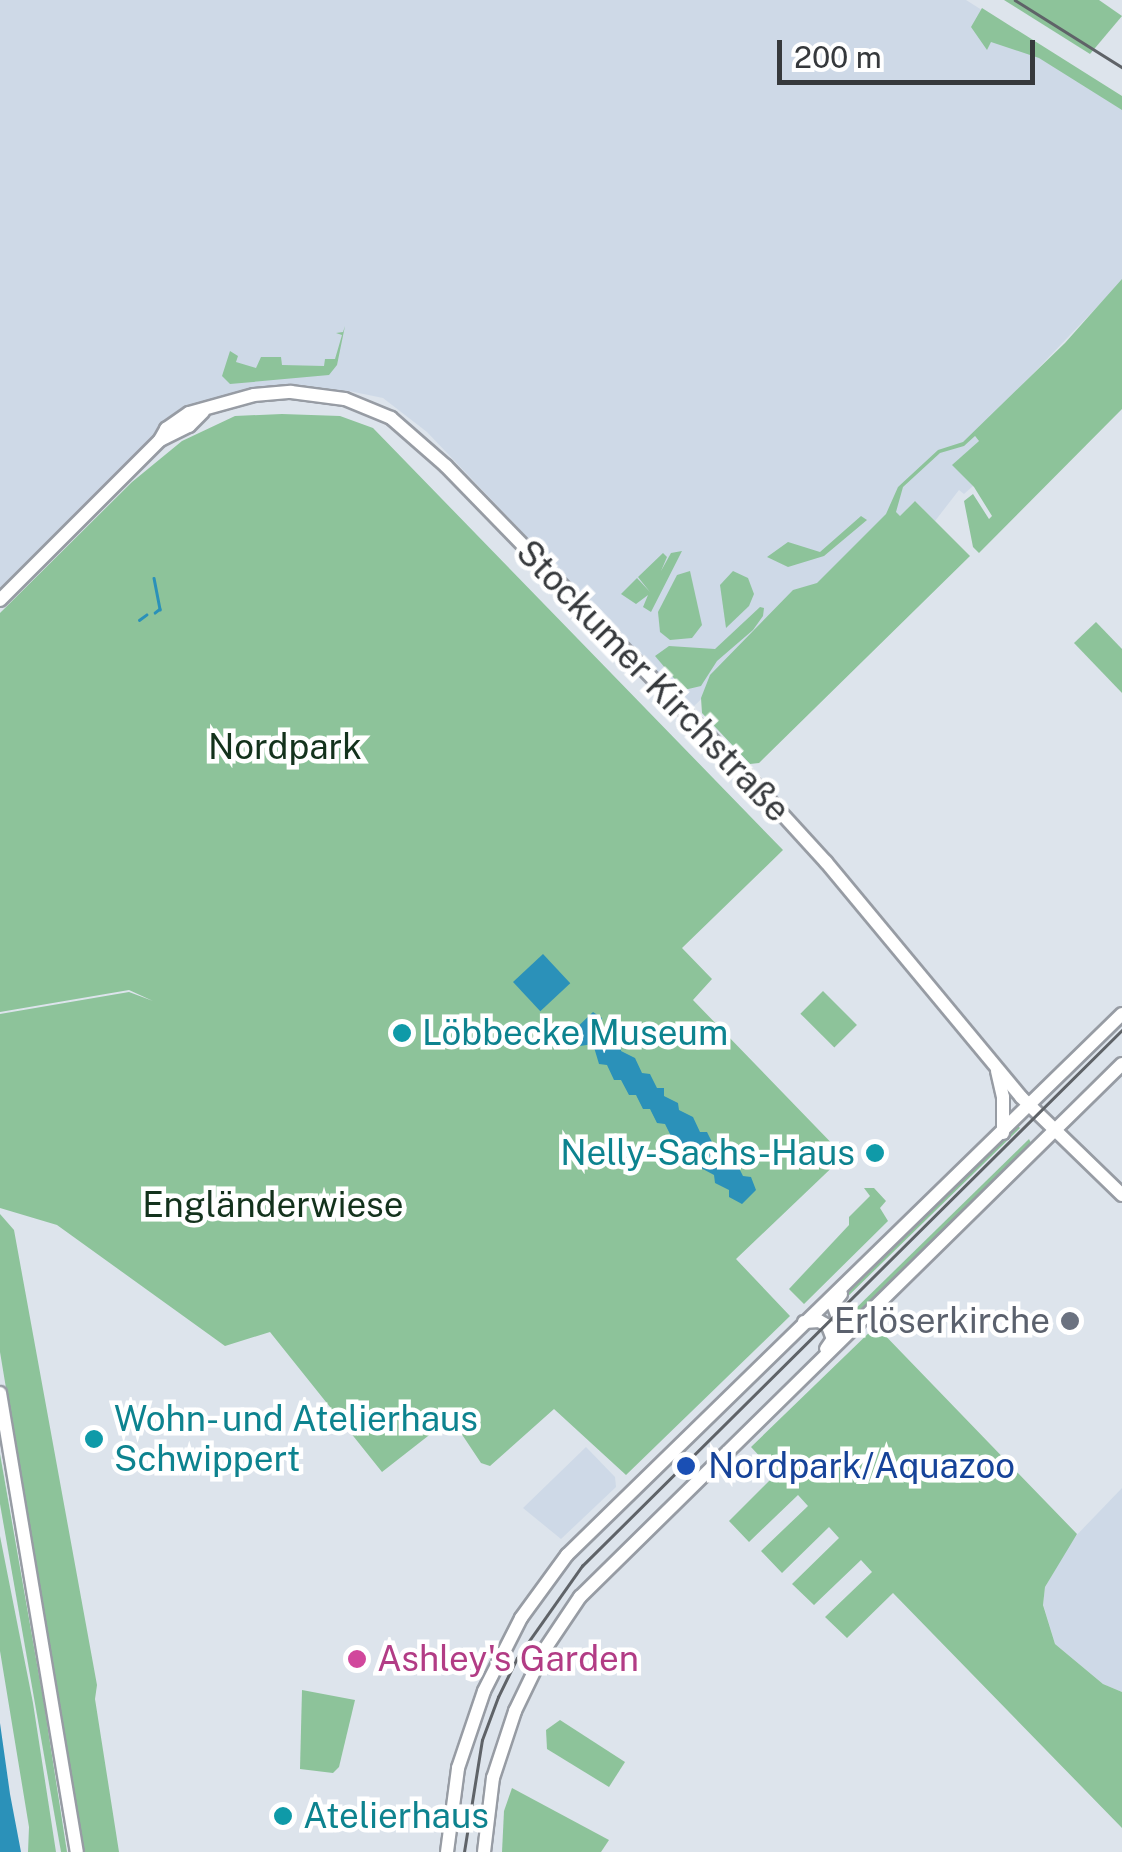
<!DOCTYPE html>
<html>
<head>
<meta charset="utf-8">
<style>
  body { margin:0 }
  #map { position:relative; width:1122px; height:1852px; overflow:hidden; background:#dde4ec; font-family:"Public Sans",sans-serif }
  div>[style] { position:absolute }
  .built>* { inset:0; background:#ced9e7 }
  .green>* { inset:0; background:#8dc39a; transform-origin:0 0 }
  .water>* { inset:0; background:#2b91b9; transform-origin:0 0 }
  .stream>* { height:2.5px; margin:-1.25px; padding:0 1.25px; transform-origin:1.25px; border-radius:1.25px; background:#2b91b9 }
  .roads { filter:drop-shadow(2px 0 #979ca4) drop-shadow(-2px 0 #979ca4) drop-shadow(0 2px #979ca4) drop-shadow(0 -2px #979ca4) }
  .tertiary>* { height:12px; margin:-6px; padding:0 6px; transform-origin:6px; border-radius:6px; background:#fff }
  .tram>* { height:2.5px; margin:-1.25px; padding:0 1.25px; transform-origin:1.25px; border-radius:1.25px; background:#5f6368 }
  .dots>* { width:28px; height:28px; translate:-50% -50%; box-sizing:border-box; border:5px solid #fff; border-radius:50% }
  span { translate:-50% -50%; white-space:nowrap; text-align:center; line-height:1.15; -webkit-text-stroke:9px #fff; paint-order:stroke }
  .street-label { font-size:35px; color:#36393c }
  .park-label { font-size:35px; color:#13321c }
  .culture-label { font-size:35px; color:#0d838f }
  .left { translate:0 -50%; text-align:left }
  .right { translate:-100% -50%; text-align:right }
  .worship-label { font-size:35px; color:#5b616d }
  .transit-label { font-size:35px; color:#164399 }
  .hotel-label { font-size:35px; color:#b23c85 }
  .scale { position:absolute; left:777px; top:40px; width:258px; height:45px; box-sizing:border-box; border:5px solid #36393c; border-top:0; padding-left:12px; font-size:30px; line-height:35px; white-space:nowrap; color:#36393c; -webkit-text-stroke:8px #fff; paint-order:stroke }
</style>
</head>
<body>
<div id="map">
  <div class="built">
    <div style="clip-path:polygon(0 0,966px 0,1122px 98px,1122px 281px,974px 435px,979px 441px,953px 465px,973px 486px,964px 494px,959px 490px,935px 521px,915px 501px,900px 516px,894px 512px,691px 709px,427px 432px,383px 398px,349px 391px,268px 386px,221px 396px,190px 411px,0 592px)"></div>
    <div style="clip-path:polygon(586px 1447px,615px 1477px,616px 1487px,561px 1539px,523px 1508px)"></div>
    <div style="clip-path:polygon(1122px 1488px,1122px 1692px,1103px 1684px,1055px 1644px,1043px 1604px,1045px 1587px,1071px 1541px)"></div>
  </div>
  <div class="green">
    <div style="clip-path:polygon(1004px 0,1099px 0,1122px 16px,1090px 54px)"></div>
    <div style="clip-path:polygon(982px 8px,1122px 96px,1122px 110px,1039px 58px,991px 42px,987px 50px,971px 27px)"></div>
    <div style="clip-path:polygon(1122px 279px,1122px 409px,979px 553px,973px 547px,964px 501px,973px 494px,989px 519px,992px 516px,974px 487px,952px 465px,979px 441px,975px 436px,964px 446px,940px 453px,903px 487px,896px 512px,900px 516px,915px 501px,970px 556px,759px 763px,750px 764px,702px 713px,701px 698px,710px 675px,793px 590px,817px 583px,886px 514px,898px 487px,938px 450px,963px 442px,1065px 343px)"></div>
    <div style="clip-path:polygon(345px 326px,337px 365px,329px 375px,230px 384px,222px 376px,230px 351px,238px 356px,236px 362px,256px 368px,261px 357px,281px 357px,282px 365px,324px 366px,325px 359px,335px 359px,342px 335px,336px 333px,343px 332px)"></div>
    <div style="clip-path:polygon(282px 414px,340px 416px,373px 428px,783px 850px,682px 948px,712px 979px,693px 1000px,844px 1156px,736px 1259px,790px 1316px,626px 1475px,554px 1409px,490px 1466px,481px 1463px,451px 1418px,382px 1472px,270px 1332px,225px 1346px,57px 1225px,0 1208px,0 1014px,129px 992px,153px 1001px,129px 990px,0 1012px,0 613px,132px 482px,182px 441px,235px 416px)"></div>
    <div style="clip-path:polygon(861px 516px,867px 520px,824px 556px,788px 567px,767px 557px,788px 542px,820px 552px)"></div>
    <div style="clip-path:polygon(682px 551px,651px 612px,643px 607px,648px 595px,636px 604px,621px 594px,637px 578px,650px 592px,638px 577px,663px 553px,667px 557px,661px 571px,671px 553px)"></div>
    <div style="clip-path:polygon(690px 571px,702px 625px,692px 638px,670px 640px,660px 632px,658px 612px,677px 575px)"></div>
    <div style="clip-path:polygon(733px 571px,748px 578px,754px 594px,749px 606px,726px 628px,720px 585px)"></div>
    <div style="clip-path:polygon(760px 607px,764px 608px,763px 616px,753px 630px,717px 661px,701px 686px,684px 690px,655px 656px,669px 646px,715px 649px)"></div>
    <div style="clip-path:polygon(1096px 622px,1122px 649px,1122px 693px,1074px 643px)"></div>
    <div style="left:823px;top:991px;width:48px;height:32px;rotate:45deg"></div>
    <div style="clip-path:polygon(1016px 1124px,1020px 1128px,837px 1307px,839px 1298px)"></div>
    <div style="clip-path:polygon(1029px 1139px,1032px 1145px,857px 1315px,847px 1317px)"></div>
    <div style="clip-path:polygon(864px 1188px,874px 1188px,886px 1201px,880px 1208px,888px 1221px,804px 1304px,789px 1289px,849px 1225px,849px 1217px,870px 1196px)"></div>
    <div style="clip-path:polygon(0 1214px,14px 1230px,97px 1685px,95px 1699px,119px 1852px,83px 1852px,0 1352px)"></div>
    <div style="clip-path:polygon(876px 1326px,1077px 1534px,1045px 1587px,1043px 1605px,1055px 1644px,1103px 1684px,1122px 1692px,1122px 1828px,893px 1593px,847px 1638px,825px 1617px,872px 1572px,861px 1560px,814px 1605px,792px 1584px,839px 1538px,829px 1527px,782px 1573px,761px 1551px,808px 1506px,798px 1495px,749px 1542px,729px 1521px,776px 1474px,751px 1447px)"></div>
    <div style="clip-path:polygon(0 1454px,44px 1704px,67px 1852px,61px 1852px,0 1504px)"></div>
    <div style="clip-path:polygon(0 1536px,33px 1703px,56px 1852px,28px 1852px,29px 1827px,0 1651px)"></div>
    <div style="clip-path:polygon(302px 1690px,355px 1700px,339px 1767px,333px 1773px,300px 1769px)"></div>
    <div style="clip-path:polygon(560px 1720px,625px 1762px,609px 1787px,547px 1749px,546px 1730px)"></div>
    <div style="clip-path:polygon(512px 1788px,609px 1840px,601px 1852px,502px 1852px,504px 1811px)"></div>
  </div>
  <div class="water">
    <div style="left:543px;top:954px;width:40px;height:41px;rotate:47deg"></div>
    <div style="clip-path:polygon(593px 1012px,602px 1018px,600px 1036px,621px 1044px,621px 1051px,635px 1058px,642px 1073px,650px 1074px,657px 1088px,664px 1088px,664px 1096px,678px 1103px,679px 1110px,693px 1117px,700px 1132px,707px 1132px,714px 1146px,721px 1147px,722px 1154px,736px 1162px,743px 1176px,751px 1177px,756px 1190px,742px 1204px,729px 1197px,729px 1190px,715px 1183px,714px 1175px,701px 1168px,693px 1154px,686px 1152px,679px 1139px,672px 1138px,665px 1124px,657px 1123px,650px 1109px,643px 1109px,636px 1095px,629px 1095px,621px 1080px,614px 1080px,607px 1065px,599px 1064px,593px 1044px,580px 1046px,570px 1041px,569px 1035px)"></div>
    <div style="clip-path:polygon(0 1723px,10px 1794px,21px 1852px,0 1852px)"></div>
  </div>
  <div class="stream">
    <div style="left:154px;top:578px;width:32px;rotate:79deg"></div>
    <div style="left:160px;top:609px;width:6px;rotate:141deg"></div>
    <div style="left:139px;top:620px;width:9px;rotate:-36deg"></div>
  </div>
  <div class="roads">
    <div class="tertiary">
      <div style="left:160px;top:440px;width:32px;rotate:-26deg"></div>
      <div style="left:189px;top:426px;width:20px;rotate:-45deg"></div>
      <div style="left:0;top:600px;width:226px;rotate:-45deg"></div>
      <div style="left:160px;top:440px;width:13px;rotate:-61deg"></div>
      <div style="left:166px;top:429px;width:28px;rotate:-35deg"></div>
      <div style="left:189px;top:413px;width:67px;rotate:-15.5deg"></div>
      <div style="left:254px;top:395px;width:37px;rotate:-5deg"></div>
      <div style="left:291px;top:392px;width:54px;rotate:7.4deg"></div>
      <div style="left:345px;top:399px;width:50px;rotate:22.4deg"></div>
      <div style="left:391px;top:418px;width:73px;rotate:41.1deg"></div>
      <div style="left:446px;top:466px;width:438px;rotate:45.8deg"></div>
      <div style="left:751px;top:780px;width:111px;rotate:47.6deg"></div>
      <div style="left:826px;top:862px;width:305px;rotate:50.3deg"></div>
      <div style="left:1021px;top:1097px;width:141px;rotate:44.1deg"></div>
      <div style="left:997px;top:1071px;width:27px;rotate:77deg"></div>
      <div style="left:1003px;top:1097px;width:36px;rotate:90deg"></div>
      <div style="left:841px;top:1294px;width:13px;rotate:129deg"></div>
      <div style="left:833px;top:1304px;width:14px;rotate:69deg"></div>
      <div style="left:838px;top:1317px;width:15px;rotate:20deg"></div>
      <div style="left:852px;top:1322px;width:13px;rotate:-18deg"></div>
      <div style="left:804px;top:1322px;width:15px;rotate:-4deg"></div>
      <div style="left:819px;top:1321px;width:10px;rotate:29deg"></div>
      <div style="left:828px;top:1326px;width:14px;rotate:69deg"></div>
      <div style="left:833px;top:1339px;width:12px;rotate:125deg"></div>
      <div style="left:0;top:1393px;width:465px;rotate:80.5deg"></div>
      <div style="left:447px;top:1852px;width:85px;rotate:-82.5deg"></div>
      <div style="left:458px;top:1768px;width:81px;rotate:-71.3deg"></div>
      <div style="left:484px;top:1691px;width:82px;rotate:-63.1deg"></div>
      <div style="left:521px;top:1618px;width:78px;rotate:-53.9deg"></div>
      <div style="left:567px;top:1555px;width:775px;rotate:-44.27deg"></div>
      <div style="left:484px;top:1852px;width:75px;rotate:-83.1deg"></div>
      <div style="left:493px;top:1778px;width:71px;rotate:-71.8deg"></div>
      <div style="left:515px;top:1711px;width:69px;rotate:-64.2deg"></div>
      <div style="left:545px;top:1649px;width:63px;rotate:-56.1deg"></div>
      <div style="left:580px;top:1597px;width:760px;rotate:-44.52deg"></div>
    </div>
  </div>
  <div class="tram">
    <div style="left:1015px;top:0;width:126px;rotate:32.1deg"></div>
    <div style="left:464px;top:1852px;width:113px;rotate:-80.9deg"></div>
    <div style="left:482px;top:1740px;width:46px;rotate:-69.6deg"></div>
    <div style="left:498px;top:1697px;width:43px;rotate:-64deg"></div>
    <div style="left:517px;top:1658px;width:113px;rotate:-54.8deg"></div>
    <div style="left:582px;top:1566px;width:761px;rotate:-44.79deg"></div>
  </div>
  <div class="dots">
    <div style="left:402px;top:1033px;background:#0f9aa8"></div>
    <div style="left:875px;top:1153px;background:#0f9aa8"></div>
    <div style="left:1070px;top:1321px;background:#6b7280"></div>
    <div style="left:94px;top:1439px;background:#0f9aa8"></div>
    <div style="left:686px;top:1466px;background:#1a4fb4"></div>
    <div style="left:357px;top:1659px;background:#d1479c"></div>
    <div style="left:283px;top:1816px;background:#0f9aa8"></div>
  </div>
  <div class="street-label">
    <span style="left:653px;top:681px;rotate:46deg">Stockumer Kirchstraße</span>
  </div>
  <div class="park-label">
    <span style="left:285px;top:747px">Nordpark</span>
    <span style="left:273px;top:1205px">Engländerwiese</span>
  </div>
  <div class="culture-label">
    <span class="left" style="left:422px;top:1033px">Löbbecke Museum</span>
    <span class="right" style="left:855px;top:1153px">Nelly-Sachs-Haus</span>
    <span class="left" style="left:114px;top:1439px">Wohn- und Atelierhaus<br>Schwippert</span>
    <span class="left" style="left:303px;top:1816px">Atelierhaus</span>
  </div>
  <div class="worship-label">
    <span class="right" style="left:1050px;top:1321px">Erlöserkirche</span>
  </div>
  <div class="transit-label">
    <span class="left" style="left:708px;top:1466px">Nordpark/Aquazoo</span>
  </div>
  <div class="hotel-label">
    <span class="left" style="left:377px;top:1659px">Ashley's Garden</span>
  </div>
  <div class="scale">200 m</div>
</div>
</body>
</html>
